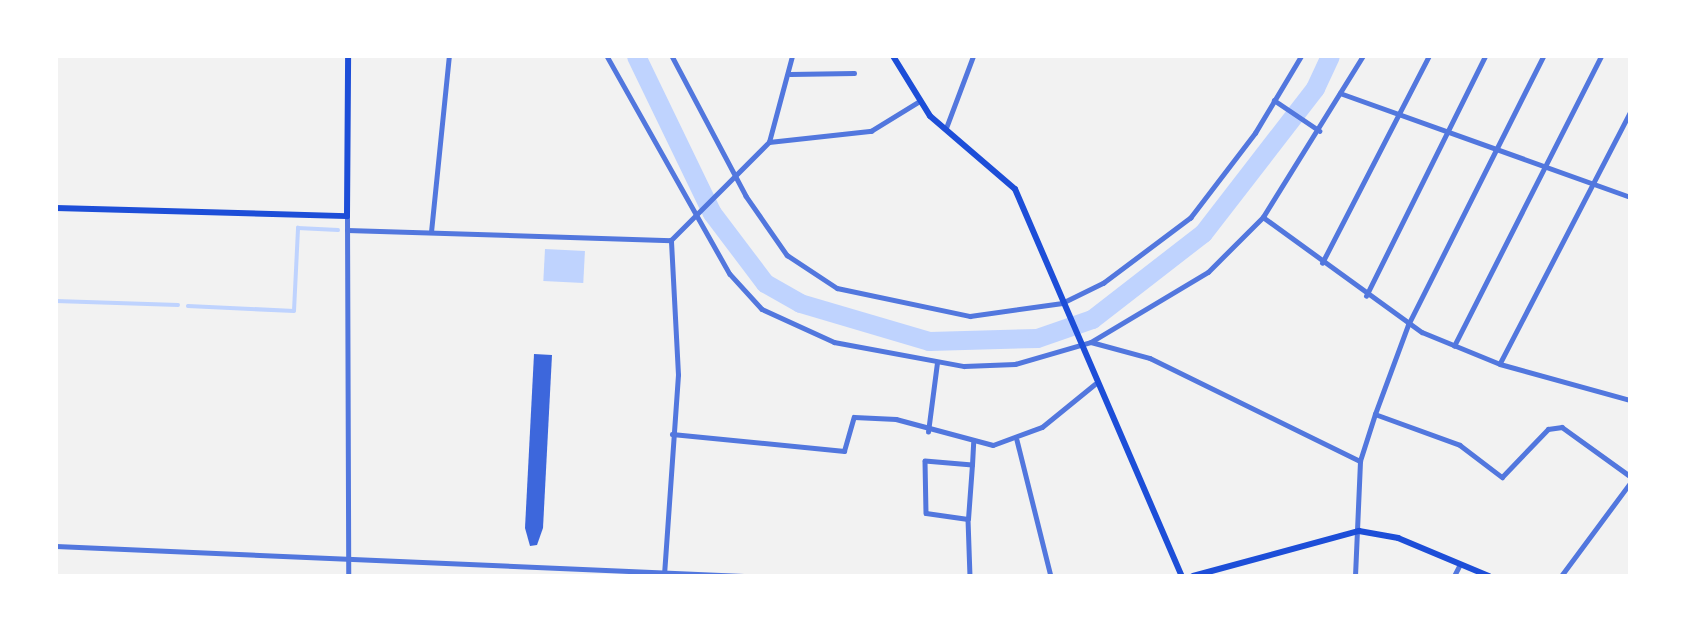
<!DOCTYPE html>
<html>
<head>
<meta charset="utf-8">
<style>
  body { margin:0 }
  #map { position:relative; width:1686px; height:632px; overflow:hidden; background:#f2f2f2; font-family:"Work Sans",sans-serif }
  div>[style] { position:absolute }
  .water>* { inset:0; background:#bfd3fe; transform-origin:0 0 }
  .stream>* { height:3.5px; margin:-1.75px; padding:0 1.75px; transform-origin:1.75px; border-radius:1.75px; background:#bfd3fe }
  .river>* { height:19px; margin:-9.5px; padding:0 9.5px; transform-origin:9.5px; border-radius:9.5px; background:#bfd3fe }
  .building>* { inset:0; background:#3d67dc }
  .minor>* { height:4.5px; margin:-2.25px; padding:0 2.25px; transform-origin:2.25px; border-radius:2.25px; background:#5277de }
  .tertiary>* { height:5px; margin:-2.5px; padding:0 2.5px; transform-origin:2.5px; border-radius:2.5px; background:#5277de }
  .secondary>* { height:6px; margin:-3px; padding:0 3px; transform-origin:3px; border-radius:3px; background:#1d4ed8 }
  span { translate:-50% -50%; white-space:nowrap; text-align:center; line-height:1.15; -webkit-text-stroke:5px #fff; paint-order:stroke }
  .frame { position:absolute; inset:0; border:58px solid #fff; pointer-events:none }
</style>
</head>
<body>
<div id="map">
  <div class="water">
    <div style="left:545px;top:249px;width:40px;height:32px;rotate:3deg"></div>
  </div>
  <div class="stream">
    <div style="left:56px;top:301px;width:122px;rotate:1.9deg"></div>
    <div style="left:188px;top:306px;width:106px;rotate:2.7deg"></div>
    <div style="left:294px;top:311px;width:83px;rotate:-87.2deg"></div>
    <div style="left:298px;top:228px;width:40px;rotate:2.9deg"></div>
  </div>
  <div class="river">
    <div style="left:636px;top:56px;width:174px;rotate:64.2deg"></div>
    <div style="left:712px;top:213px;width:88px;rotate:52.9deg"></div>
    <div style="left:765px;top:283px;width:40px;rotate:29.7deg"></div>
    <div style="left:800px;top:303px;width:134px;rotate:16.4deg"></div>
    <div style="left:929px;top:341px;width:108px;rotate:-1.6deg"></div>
    <div style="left:1037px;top:338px;width:58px;rotate:-19.1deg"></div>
    <div style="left:1092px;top:319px;width:140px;rotate:-37.8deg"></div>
    <div style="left:1203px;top:233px;width:183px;rotate:-52.3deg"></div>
    <div style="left:1315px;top:88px;width:35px;rotate:-65deg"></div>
  </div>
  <div class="building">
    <div style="clip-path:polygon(534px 354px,552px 355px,543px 528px,537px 545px,530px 546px,525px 528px)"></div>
  </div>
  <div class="minor">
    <div style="left:607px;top:56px;width:250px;rotate:60.6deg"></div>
    <div style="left:730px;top:274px;width:47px;rotate:47.6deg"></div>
    <div style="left:762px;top:309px;width:79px;rotate:24.6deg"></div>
    <div style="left:834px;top:342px;width:132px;rotate:10.5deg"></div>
    <div style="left:964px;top:366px;width:51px;rotate:-2.2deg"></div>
    <div style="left:1015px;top:364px;width:79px;rotate:-16.1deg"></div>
    <div style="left:1091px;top:342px;width:136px;rotate:-30.9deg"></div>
    <div style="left:1208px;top:272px;width:78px;rotate:-45deg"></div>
    <div style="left:1263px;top:217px;width:190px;rotate:-58.2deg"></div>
    <div style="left:672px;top:56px;width:158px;rotate:62.1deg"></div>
    <div style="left:746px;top:196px;width:72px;rotate:55.2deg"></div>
    <div style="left:787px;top:255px;width:60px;rotate:33.4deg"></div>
    <div style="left:837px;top:288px;width:136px;rotate:11.9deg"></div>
    <div style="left:970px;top:316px;width:93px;rotate:-8deg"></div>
    <div style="left:1062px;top:303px;width:46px;rotate:-26deg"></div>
    <div style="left:1103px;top:283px;width:109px;rotate:-36.8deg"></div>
    <div style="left:1190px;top:218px;width:107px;rotate:-52.6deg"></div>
    <div style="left:1255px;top:133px;width:90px;rotate:-59.1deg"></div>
    <div style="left:790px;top:74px;width:64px;rotate:-0.9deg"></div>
    <div style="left:1340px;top:93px;width:308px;rotate:19.7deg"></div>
    <div style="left:1274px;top:100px;width:55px;rotate:34deg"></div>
    <div style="left:946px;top:128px;width:77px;rotate:-69.4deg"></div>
    <div style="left:769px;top:142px;width:103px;rotate:-6.2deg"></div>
    <div style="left:871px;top:131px;width:55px;rotate:-31.7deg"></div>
    <div style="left:1263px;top:217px;width:196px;rotate:35.9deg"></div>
    <div style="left:1422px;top:332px;width:84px;rotate:22.3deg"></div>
    <div style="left:1500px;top:364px;width:135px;rotate:15.5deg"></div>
    <div style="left:347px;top:230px;width:324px;rotate:1.8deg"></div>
    <div style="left:431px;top:232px;width:177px;rotate:-84.2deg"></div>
    <div style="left:1322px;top:263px;width:233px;rotate:-62.7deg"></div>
    <div style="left:1366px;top:296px;width:268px;rotate:-63.6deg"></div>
    <div style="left:1091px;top:342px;width:61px;rotate:15.2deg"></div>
    <div style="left:1150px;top:358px;width:234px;rotate:26.1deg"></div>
    <div style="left:1454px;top:346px;width:325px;rotate:-63.1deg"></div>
    <div style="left:1500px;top:363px;width:283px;rotate:-62.6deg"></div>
    <div style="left:1375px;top:414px;width:90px;rotate:20deg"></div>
    <div style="left:1460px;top:445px;width:53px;rotate:37.3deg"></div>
    <div style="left:1502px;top:477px;width:66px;rotate:-46.2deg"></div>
    <div style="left:1548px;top:429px;width:14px;rotate:-8deg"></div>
    <div style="left:1562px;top:427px;width:84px;rotate:35.8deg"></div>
    <div style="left:928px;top:432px;width:70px;rotate:-82.6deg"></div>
    <div style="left:672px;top:434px;width:173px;rotate:5.6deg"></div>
    <div style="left:844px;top:451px;width:35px;rotate:-74deg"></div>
    <div style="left:854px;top:417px;width:42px;rotate:2.7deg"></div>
    <div style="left:896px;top:419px;width:100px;rotate:15deg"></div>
    <div style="left:993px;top:445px;width:52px;rotate:-20.2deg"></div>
    <div style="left:1042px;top:427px;width:68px;rotate:-39.1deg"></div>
    <div style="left:1017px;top:440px;width:140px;rotate:76deg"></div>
    <div style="left:972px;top:465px;width:47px;rotate:-175.1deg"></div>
    <div style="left:925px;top:461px;width:52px;rotate:88.9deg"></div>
    <div style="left:926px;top:513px;width:42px;rotate:8.1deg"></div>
    <div style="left:968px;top:519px;width:54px;rotate:-85.8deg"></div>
    <div style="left:972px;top:465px;width:22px;rotate:-87deg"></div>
    <div style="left:968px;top:519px;width:57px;rotate:88deg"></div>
    <div style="left:56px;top:546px;width:688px;rotate:2.5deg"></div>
    <div style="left:664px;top:575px;width:200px;rotate:-86deg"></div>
    <div style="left:678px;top:375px;width:135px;rotate:-93deg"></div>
    <div style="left:671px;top:240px;width:139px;rotate:-45deg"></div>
    <div style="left:769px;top:142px;width:89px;rotate:-75deg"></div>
    <div style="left:1355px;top:576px;width:115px;rotate:-87.5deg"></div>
    <div style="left:1360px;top:461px;width:49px;rotate:-72.3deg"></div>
    <div style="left:1375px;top:414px;width:95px;rotate:-69.7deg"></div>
    <div style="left:1408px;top:325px;width:301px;rotate:-63.3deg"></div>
    <div style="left:1454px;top:576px;width:13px;rotate:-63deg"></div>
    <div style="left:1561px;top:576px;width:116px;rotate:-53.4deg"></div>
  </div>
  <div class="tertiary">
    <div style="left:347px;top:216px;width:360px;rotate:89.8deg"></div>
  </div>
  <div class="secondary">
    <div style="left:893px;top:56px;width:70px;rotate:58.3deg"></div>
    <div style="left:930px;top:116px;width:112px;rotate:40.7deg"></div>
    <div style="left:1015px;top:189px;width:421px;rotate:66.7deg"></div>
    <div style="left:56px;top:208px;width:291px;rotate:1.6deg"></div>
    <div style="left:347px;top:216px;width:160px;rotate:-89.6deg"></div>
    <div style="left:1193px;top:576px;width:172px;rotate:-15.2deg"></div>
    <div style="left:1359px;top:531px;width:40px;rotate:10deg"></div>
    <div style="left:1398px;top:538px;width:99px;rotate:22.7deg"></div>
  </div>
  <div class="frame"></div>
</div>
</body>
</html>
